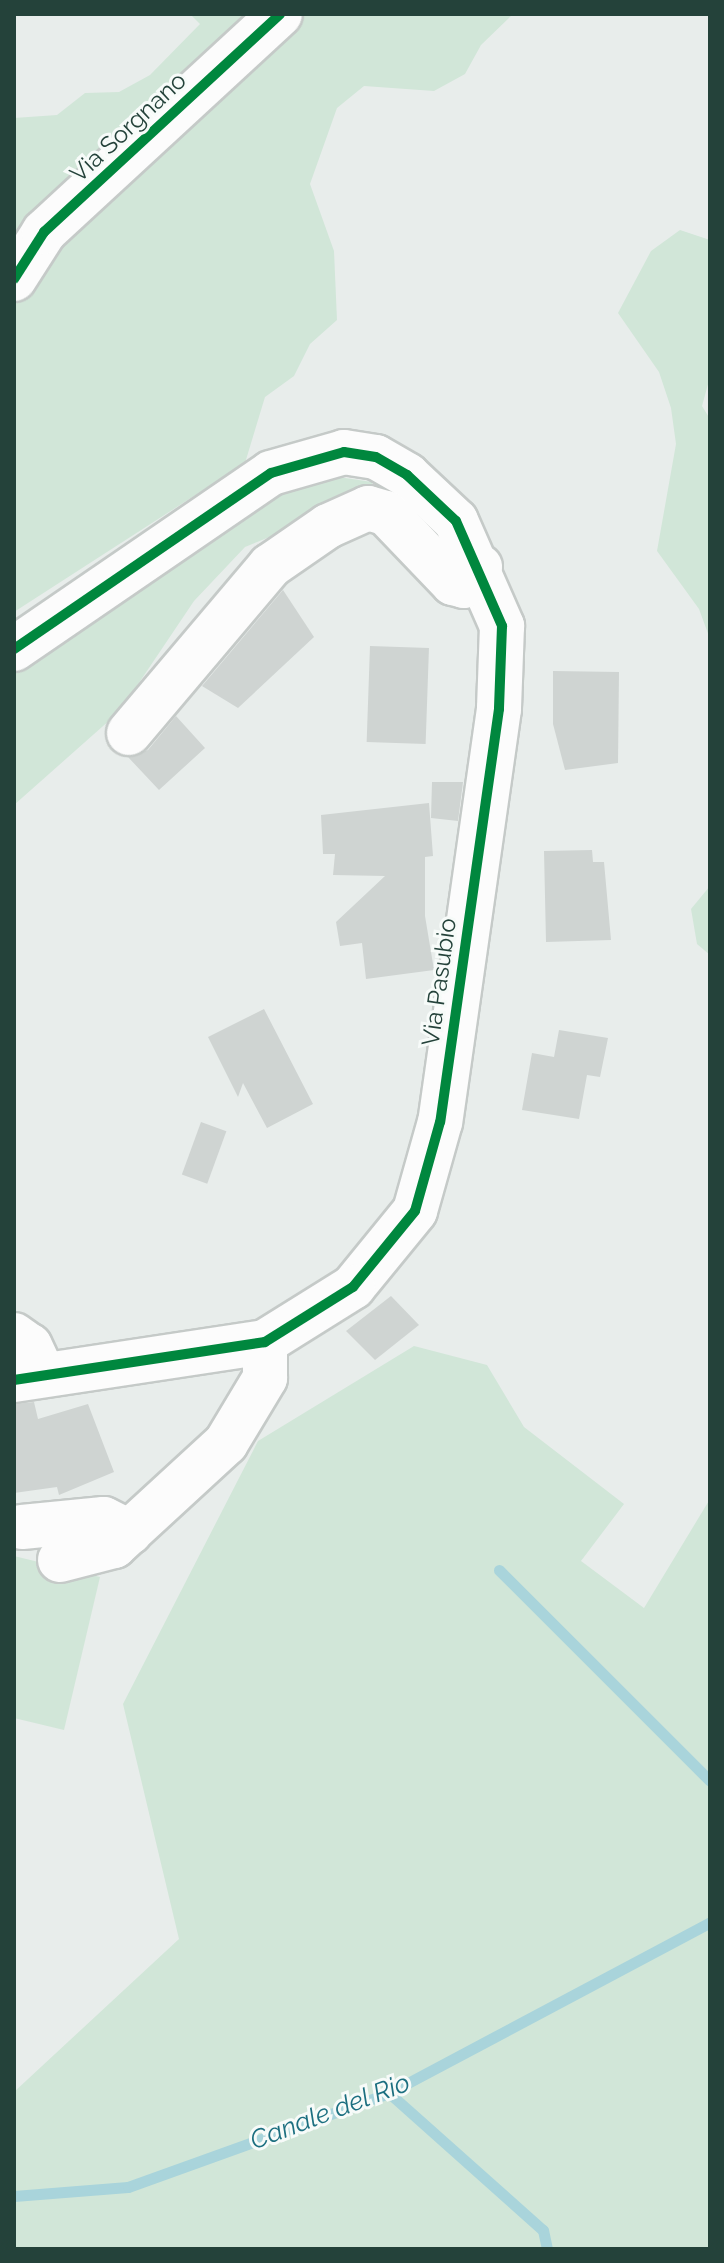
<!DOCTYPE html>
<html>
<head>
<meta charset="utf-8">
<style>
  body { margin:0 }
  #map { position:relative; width:724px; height:2263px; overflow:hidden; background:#e8edeb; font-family:Raleway,sans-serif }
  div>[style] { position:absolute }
  .green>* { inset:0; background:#d1e6d8 }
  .stream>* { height:11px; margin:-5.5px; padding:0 5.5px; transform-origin:5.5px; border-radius:5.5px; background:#a9d4db }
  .building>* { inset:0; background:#cfd4d2; transform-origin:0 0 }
  .roads { filter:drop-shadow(2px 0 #c5cac8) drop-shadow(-2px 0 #c5cac8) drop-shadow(0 2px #c5cac8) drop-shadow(0 -2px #c5cac8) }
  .minor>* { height:44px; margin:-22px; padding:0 22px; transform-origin:22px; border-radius:22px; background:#fcfcfc }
  .cycleway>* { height:10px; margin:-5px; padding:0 5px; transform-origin:5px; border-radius:5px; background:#00873e }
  span { translate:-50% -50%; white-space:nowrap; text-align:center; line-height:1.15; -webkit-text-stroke:6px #f7fbf9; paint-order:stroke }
  .street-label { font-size:24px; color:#24423a }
  .water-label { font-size:26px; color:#1c6f80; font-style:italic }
  .frame { position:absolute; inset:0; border:16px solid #24423a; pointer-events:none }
</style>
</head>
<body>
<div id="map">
  <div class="green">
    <div style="clip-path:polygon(190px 14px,247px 14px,235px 26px,265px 50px,304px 14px,513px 14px,481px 45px,465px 74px,434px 91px,364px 86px,337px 108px,310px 184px,334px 251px,337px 320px,310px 344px,294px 376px,265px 397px,245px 463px,14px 612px,14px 118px,57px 115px,85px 93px,119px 92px,150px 75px,200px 24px)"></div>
    <div style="clip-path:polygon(680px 230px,710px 240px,710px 377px,702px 406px,710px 419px,710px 639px,699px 609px,657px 551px,676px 444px,671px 408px,659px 372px,618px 313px,651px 251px)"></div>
    <div style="clip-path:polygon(325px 475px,372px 482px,373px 495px,245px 547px,194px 601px,120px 711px,14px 805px,14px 670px,249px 503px)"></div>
    <div style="clip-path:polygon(710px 886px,710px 955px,697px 944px,691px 909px)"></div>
    <div style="clip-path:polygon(414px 1346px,487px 1365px,524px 1427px,624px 1504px,581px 1561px,644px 1608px,710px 1499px,710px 2249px,14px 2249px,14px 2092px,179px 1939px,123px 1704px,258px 1441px)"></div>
    <div style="clip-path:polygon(14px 1556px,100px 1577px,64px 1730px,14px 1718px)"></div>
  </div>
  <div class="stream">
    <div style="left:499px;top:1570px;width:298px;rotate:45deg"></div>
    <div style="left:389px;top:2093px;width:206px;rotate:41.7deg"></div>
    <div style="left:543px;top:2230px;width:19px;rotate:78deg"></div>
    <div style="left:14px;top:2196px;width:114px;rotate:-4.5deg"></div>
    <div style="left:128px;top:2187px;width:277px;rotate:-19.8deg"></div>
    <div style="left:389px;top:2093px;width:364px;rotate:-28deg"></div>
  </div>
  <div class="building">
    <div style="clip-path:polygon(283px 590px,314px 637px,238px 708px,202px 686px)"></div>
    <div style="left:370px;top:646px;width:59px;height:96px;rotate:2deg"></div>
    <div style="clip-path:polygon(553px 671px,619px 672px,618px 763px,565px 770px,553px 724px)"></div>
    <div style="clip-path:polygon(176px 716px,205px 748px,159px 790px,128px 757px,148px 750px)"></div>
    <div style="clip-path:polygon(432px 782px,463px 782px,458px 821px,431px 818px)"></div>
    <div style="clip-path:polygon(429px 803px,433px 856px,425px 857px,425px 916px,434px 970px,366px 979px,362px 943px,340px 946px,336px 922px,385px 876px,333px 875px,335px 854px,323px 854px,321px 815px)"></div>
    <div style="clip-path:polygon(592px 850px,593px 862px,604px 862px,611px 940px,546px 942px,544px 851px)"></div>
    <div style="clip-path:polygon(264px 1009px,313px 1104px,267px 1128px,243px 1083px,238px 1097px,208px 1037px)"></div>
    <div style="clip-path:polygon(559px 1030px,608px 1038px,600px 1077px,587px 1075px,579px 1119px,522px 1110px,532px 1053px,554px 1057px)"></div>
    <div style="left:201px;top:1122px;width:27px;height:56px;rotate:20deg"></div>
    <div style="clip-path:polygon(391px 1296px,419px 1325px,375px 1360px,346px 1331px)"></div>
    <div style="clip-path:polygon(34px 1402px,38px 1419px,88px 1404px,114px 1472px,59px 1495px,57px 1487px,14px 1493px,14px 1404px)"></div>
  </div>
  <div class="roads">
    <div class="minor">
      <div style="left:14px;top:279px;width:56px;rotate:-57.4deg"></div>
      <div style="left:44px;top:232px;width:321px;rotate:-42.7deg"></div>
      <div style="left:14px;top:649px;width:311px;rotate:-34.4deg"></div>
      <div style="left:271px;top:473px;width:76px;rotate:-16deg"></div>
      <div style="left:344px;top:452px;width:32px;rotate:9deg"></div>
      <div style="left:376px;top:457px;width:36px;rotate:30deg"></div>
      <div style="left:407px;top:475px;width:67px;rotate:43.2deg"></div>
      <div style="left:456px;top:521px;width:115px;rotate:66.3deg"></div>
      <div style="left:502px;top:626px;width:83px;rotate:92.1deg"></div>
      <div style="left:499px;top:709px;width:417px;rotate:98.1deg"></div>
      <div style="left:440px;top:1122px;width:92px;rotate:105.7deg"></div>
      <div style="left:415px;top:1211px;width:98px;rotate:129.2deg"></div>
      <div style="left:353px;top:1287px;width:104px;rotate:148deg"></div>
      <div style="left:265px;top:1342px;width:254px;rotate:171.4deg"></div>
      <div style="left:129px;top:733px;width:219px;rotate:-49.8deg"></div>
      <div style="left:270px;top:566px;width:70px;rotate:-34.6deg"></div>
      <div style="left:328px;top:526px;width:44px;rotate:-24.2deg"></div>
      <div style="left:368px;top:508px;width:19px;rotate:16deg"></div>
      <div style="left:386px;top:513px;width:97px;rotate:46.3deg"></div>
      <div style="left:453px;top:583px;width:11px;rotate:15deg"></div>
      <div style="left:464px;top:586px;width:25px;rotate:-50deg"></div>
      <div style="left:14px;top:1335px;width:19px;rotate:35deg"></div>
      <div style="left:30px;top:1346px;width:29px;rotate:65deg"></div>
      <div style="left:22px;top:1527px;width:82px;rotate:-5.6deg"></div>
      <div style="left:104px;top:1519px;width:29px;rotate:27deg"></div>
      <div style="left:60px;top:1560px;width:56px;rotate:-14.5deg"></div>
      <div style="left:114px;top:1546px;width:152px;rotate:-42.6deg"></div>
      <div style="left:226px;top:1443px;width:76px;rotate:-59deg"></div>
      <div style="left:265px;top:1378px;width:36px;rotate:-90deg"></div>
    </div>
  </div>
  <div class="cycleway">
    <div style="left:14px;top:279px;width:56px;rotate:-57.4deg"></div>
    <div style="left:44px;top:232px;width:321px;rotate:-42.7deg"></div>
    <div style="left:14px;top:649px;width:311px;rotate:-34.4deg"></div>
    <div style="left:271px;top:473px;width:76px;rotate:-16deg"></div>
    <div style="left:344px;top:452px;width:32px;rotate:9deg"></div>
    <div style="left:376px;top:457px;width:36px;rotate:30deg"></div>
    <div style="left:407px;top:475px;width:67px;rotate:43.2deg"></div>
    <div style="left:456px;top:521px;width:115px;rotate:66.3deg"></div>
    <div style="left:502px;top:626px;width:83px;rotate:92.1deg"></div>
    <div style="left:499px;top:709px;width:417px;rotate:98.1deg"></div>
    <div style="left:440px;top:1122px;width:92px;rotate:105.7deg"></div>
    <div style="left:415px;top:1211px;width:98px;rotate:129.2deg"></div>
    <div style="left:353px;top:1287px;width:104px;rotate:148deg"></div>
    <div style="left:265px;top:1342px;width:254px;rotate:171.4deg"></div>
  </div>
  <div class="street-label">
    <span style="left:128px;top:127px;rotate:-43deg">Via Sorgnano</span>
    <span style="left:439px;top:982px;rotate:-82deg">Via Pasubio</span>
  </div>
  <div class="water-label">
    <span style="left:330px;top:2112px;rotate:-21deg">Canale del Rio</span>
  </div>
  <div class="frame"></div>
</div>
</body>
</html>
